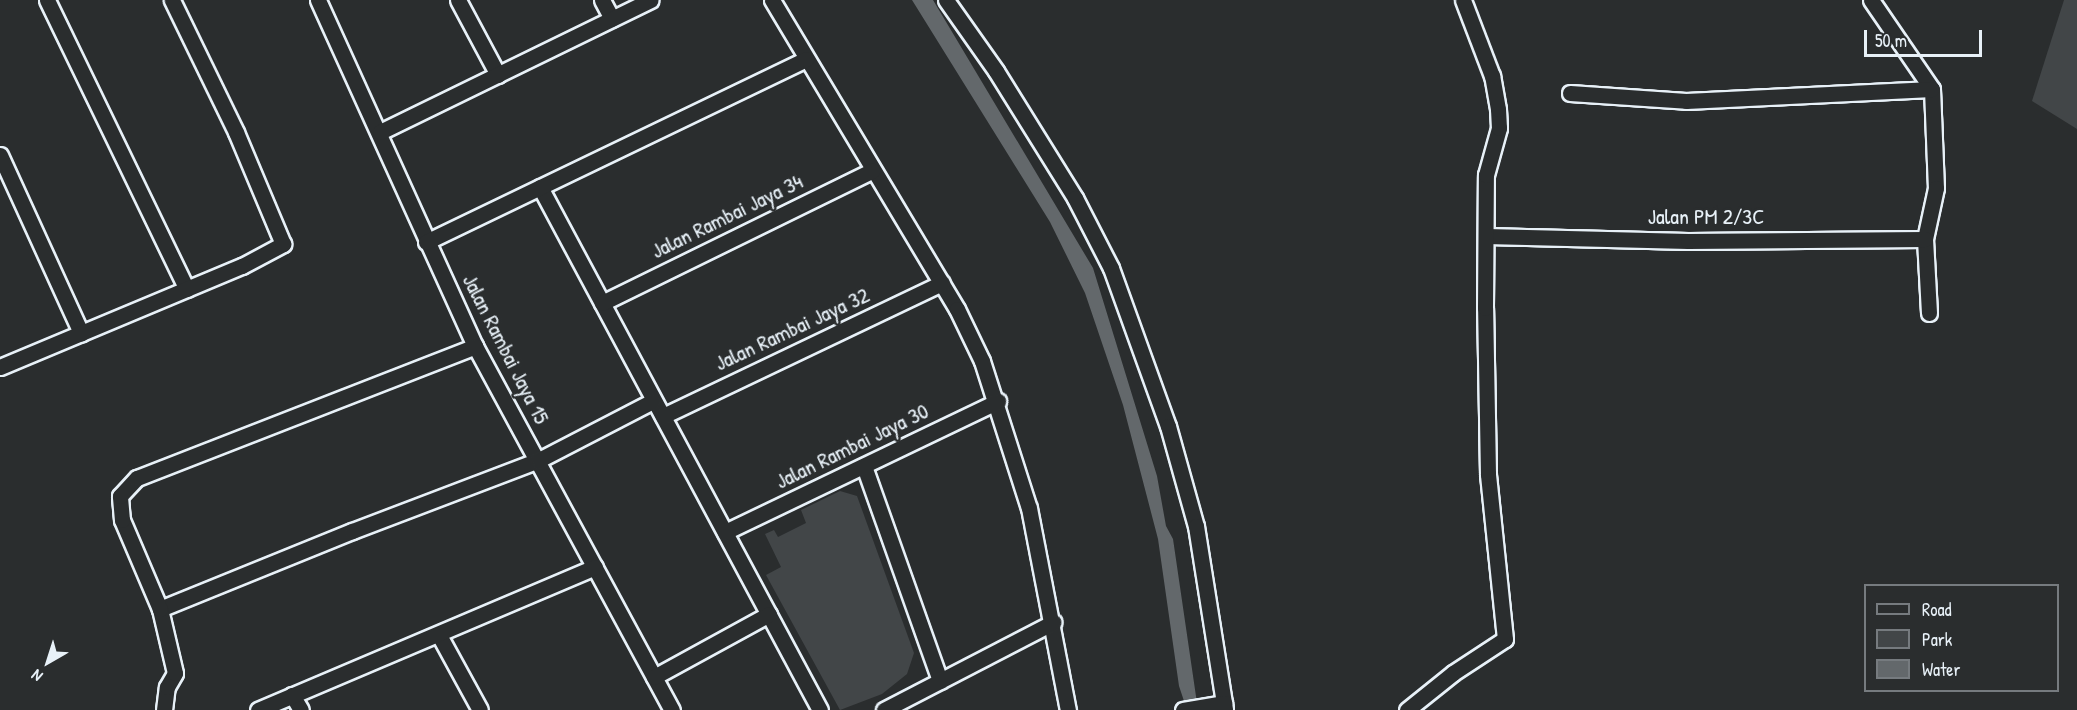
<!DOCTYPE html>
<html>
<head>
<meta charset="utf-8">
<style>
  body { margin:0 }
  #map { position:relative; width:2077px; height:710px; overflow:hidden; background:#2a2d2e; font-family:"Patrick Hand",sans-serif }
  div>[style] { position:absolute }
  .green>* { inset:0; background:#424648 }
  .water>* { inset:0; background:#63686b }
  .roads { filter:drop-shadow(2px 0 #e8f1f8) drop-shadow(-2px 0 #e8f1f8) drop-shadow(0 2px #e8f1f8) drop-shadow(0 -2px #e8f1f8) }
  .street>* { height:15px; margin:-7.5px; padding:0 7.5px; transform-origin:7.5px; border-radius:7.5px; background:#2a2d2e }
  span { translate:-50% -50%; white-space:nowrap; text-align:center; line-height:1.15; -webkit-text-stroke:5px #2a2d2e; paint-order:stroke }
  .street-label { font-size:22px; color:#e8f1f8 }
  .legend { position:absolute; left:1864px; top:584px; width:195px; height:108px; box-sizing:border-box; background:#2a2d2e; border:2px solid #767b7f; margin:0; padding:8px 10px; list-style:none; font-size:18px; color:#e8f1f8 }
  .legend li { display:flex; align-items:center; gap:12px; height:30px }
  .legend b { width:30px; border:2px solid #767b7f }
  .north { position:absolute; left:18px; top:632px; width:60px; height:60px; -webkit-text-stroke:4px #2a2d2e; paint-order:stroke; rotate:219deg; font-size:16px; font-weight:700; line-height:24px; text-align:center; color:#e8f1f8 }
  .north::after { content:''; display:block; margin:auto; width:21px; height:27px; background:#e8f1f8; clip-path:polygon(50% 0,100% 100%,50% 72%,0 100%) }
  .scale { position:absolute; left:1864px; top:30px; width:118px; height:27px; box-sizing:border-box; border:3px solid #e8f1f8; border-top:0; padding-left:8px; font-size:18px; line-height:21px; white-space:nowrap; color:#e8f1f8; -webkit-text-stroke:4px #2a2d2e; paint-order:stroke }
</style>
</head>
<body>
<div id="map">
  <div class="green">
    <div style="clip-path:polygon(2064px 0,2077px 0,2077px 129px,2032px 101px)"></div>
    <div style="clip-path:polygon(840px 491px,857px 496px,914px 653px,907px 674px,882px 694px,840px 710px,766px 575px,781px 567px,765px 534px,774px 530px,778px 537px,806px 523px,801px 510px)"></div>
  </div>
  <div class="water">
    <div style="clip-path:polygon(912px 0,933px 0,1093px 268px,1157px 476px,1166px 526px,1173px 539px,1198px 710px,1187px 710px,1179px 686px,1158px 539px,1123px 405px,1085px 293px,1050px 222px)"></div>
  </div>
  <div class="roads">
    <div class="street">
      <div style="left:47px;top:0;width:321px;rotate:64.2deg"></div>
      <div style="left:318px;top:0;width:380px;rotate:65.6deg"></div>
      <div style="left:475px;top:346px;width:414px;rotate:61.6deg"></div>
      <div style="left:458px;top:0;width:85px;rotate:61.9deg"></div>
      <div style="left:602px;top:0;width:21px;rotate:62deg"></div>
      <div style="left:772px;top:0;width:360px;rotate:59.1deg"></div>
      <div style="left:957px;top:309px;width:58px;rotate:64.3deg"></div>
      <div style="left:982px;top:361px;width:154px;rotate:72.3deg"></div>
      <div style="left:1029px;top:508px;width:206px;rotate:79.1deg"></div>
      <div style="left:946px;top:0;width:87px;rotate:54.8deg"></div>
      <div style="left:996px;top:71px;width:150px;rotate:58.1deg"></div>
      <div style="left:1075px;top:198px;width:79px;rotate:62.8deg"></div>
      <div style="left:1111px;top:268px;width:168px;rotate:70.2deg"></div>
      <div style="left:1168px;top:426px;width:104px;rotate:74.4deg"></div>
      <div style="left:1196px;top:526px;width:186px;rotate:81deg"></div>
      <div style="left:1871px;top:0;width:108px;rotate:55.6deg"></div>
      <div style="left:1932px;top:89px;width:99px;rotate:87.7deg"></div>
      <div style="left:1936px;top:188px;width:52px;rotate:102.2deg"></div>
      <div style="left:1925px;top:239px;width:74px;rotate:86.9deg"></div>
      <div style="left:1570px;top:93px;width:116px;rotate:3.9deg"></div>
      <div style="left:1686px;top:101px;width:246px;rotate:-2.8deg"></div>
      <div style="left:380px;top:132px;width:301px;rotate:-26deg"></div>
      <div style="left:0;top:155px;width:196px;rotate:65.5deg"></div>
      <div style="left:540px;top:187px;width:593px;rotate:61.84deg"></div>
      <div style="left:1486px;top:236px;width:202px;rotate:1.4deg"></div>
      <div style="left:1688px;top:241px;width:237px;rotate:-0.5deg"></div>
      <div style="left:426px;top:242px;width:422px;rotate:-25.7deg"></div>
      <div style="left:602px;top:303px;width:301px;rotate:-26.1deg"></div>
      <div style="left:0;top:367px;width:262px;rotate:-22.7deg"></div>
      <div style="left:242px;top:266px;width:47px;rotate:-28.2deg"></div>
      <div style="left:283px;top:244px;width:121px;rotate:-112.8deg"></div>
      <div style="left:236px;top:132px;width:147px;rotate:-115.9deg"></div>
      <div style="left:663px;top:416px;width:309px;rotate:-25.5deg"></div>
      <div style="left:864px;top:466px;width:228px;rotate:70.5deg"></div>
      <div style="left:725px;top:532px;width:303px;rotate:-25.6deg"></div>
      <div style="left:160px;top:609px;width:207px;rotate:-22.1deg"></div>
      <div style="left:352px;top:531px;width:200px;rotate:-20.8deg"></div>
      <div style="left:539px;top:460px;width:128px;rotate:-27.4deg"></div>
      <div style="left:439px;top:635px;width:85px;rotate:61.3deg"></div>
      <div style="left:654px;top:677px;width:131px;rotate:-28.7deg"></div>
      <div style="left:292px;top:695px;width:17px;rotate:59deg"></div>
      <div style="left:164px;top:710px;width:23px;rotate:-83deg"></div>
      <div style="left:167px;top:687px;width:16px;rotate:-60deg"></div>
      <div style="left:175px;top:673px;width:66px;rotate:-103.2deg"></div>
      <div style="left:160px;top:609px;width:97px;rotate:-113.1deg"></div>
      <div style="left:122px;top:520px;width:24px;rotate:-95deg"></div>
      <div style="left:120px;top:496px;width:25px;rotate:-47deg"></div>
      <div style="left:137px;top:478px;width:363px;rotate:-21.3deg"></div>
      <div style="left:258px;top:710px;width:366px;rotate:-23deg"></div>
      <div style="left:884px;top:710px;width:191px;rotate:-27.4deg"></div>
      <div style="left:1183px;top:710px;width:42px;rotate:-9.7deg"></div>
      <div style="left:1407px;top:710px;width:59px;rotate:-38.8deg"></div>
      <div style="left:1453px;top:673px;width:62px;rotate:-33.2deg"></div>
      <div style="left:1505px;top:639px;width:166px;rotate:-95.9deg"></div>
      <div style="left:1488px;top:474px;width:166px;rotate:-91deg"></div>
      <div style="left:1485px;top:308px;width:133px;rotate:-89.6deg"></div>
      <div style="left:1486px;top:175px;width:49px;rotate:-74.5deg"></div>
      <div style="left:1499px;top:128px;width:19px;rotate:-93deg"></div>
      <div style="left:1498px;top:109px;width:34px;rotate:-100deg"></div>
      <div style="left:1492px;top:76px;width:81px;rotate:-110.9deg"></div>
    </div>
  </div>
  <div class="street-label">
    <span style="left:727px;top:216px;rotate:-26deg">Jalan Rambai Jaya 34</span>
    <span style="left:1706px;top:217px">Jalan PM 2/3C</span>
    <span style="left:792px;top:329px;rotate:-25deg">Jalan Rambai Jaya 32</span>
    <span style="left:506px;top:349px;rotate:63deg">Jalan Rambai Jaya 15</span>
    <span style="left:852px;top:446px;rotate:-26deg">Jalan Rambai Jaya 30</span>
  </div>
  <ul class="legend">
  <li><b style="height:8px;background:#2a2d2e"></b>Road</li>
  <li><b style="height:16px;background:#424648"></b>Park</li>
  <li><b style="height:16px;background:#63686b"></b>Water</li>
  </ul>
  <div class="north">N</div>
  <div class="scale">50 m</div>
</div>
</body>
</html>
